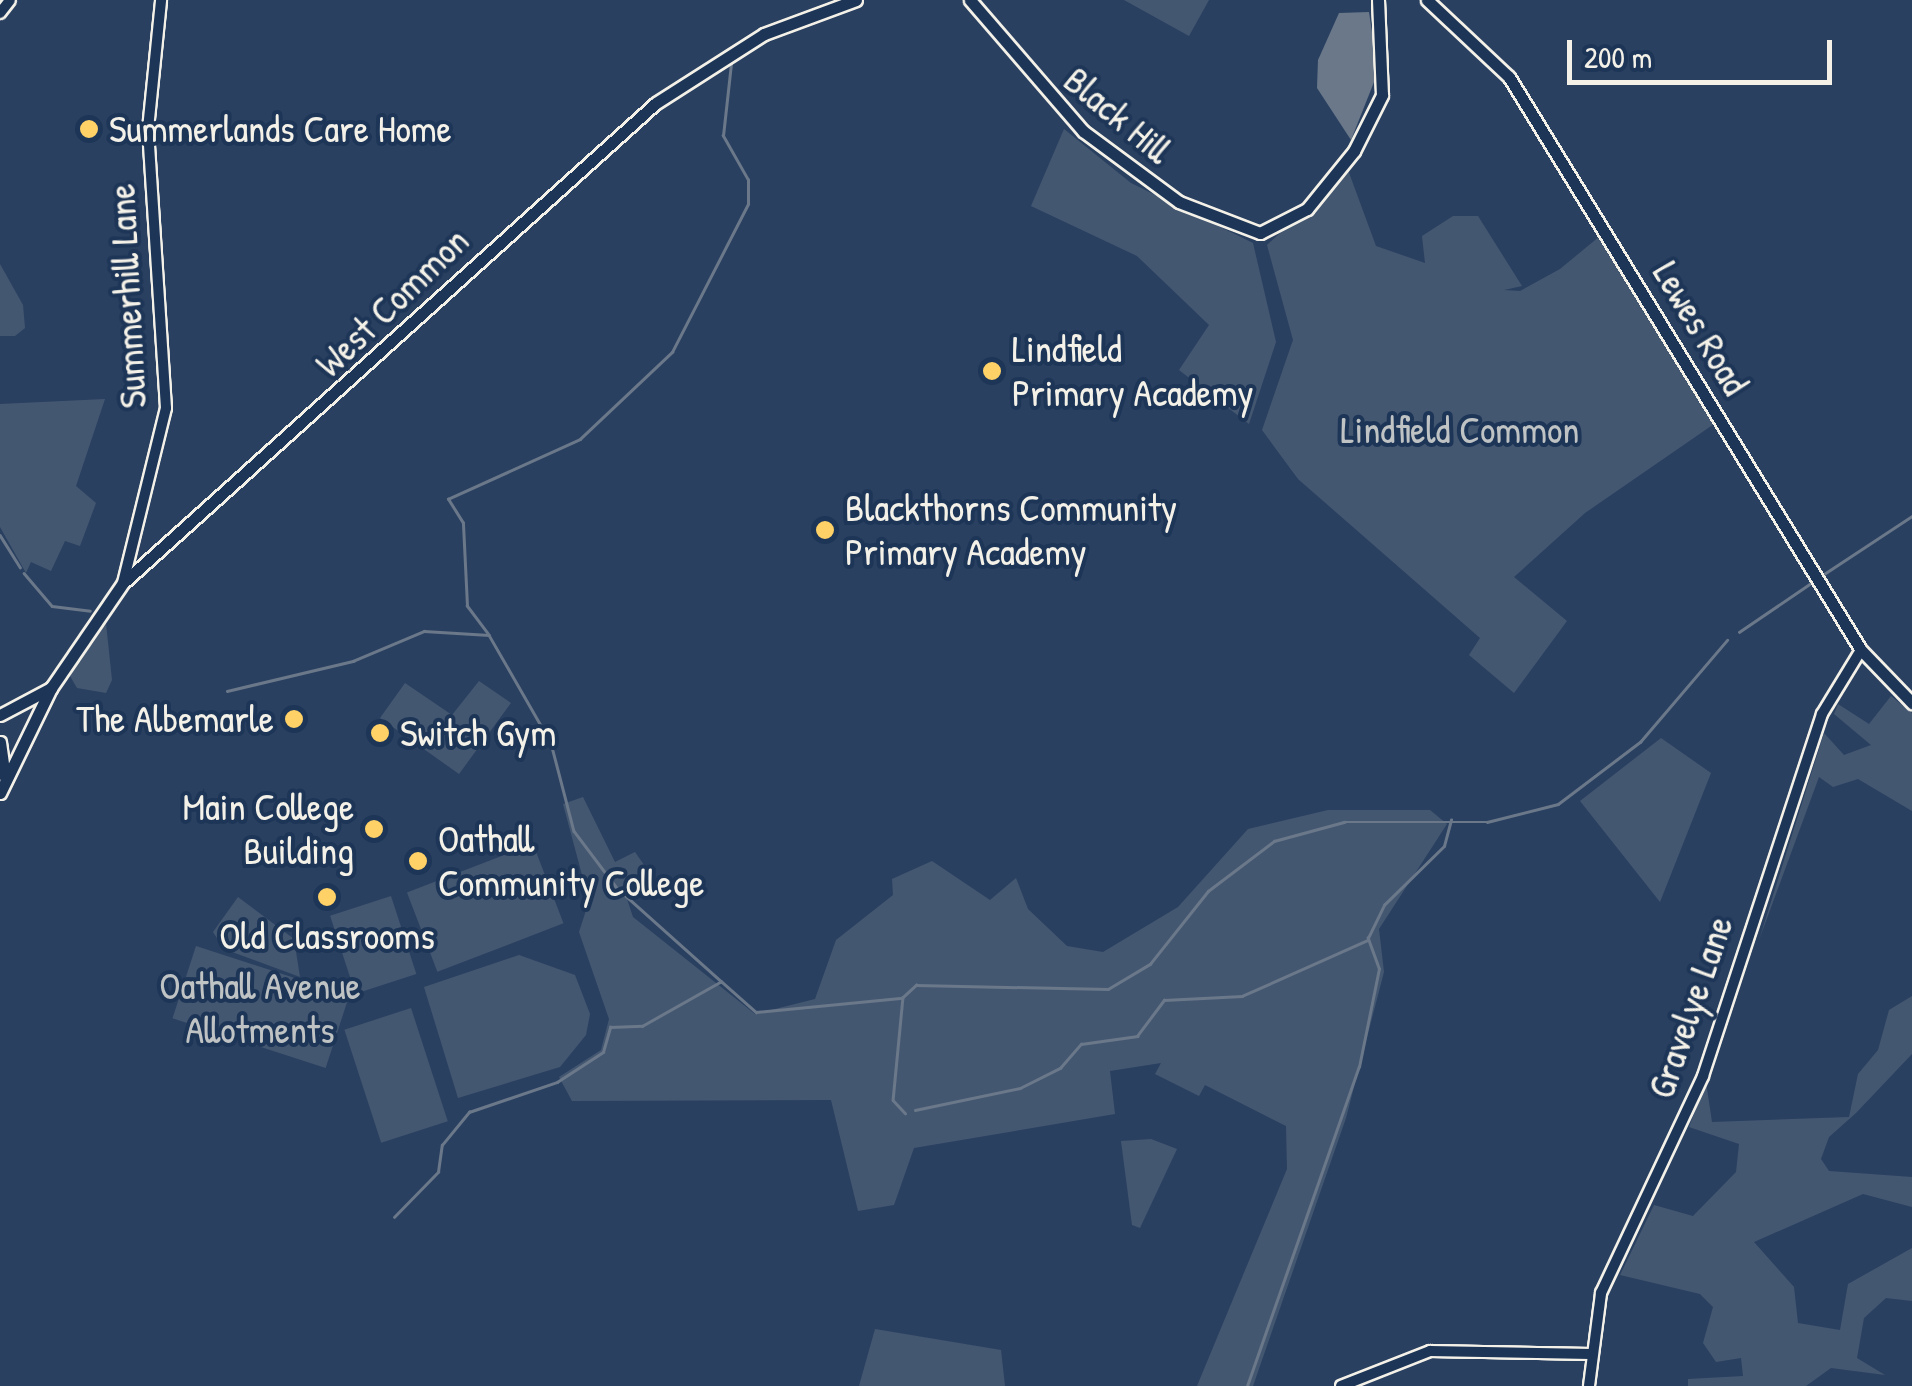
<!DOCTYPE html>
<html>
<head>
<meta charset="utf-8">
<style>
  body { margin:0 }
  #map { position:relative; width:1912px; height:1386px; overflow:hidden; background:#2a4060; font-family:"Patrick Hand",sans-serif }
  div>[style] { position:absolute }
  .green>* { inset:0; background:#445771; transform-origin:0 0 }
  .water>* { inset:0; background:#6a788a }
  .stream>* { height:2.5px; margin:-1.25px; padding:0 1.25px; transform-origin:1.25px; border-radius:1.25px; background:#6a788a }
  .roads { filter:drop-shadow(2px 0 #f4f1e8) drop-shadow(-2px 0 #f4f1e8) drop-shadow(0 2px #f4f1e8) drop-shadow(0 -2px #f4f1e8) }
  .tertiary>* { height:10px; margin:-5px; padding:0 5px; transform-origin:5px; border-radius:5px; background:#1d3557 }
  .secondary>* { height:11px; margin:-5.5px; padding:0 5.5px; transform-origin:5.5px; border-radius:5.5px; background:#1d3557 }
  .dots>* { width:28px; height:28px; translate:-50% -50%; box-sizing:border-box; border:5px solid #1d3557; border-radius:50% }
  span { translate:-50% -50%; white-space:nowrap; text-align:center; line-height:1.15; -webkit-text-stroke:8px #1d3557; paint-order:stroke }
  .street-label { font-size:38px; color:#f4f1e8 }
  .poi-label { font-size:38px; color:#f4f1e8 }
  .left { translate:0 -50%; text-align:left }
  .right { translate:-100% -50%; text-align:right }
  .park-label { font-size:38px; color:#bfc3c4 }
  .scale { position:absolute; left:1567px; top:40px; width:265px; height:45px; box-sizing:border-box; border:5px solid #f4f1e8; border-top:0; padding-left:12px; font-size:30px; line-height:35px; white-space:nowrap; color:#f4f1e8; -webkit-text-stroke:8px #1d3557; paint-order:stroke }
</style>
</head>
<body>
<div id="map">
  <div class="green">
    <div style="clip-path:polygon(1124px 0,1209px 0,1189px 36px)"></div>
    <div style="clip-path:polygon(1064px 129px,1131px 183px,1253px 243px,1276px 342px,1249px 424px,1179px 370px,1209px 325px,1137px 256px,1031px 206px)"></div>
    <div style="clip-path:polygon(1348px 170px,1376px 246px,1425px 263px,1422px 236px,1453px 216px,1478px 216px,1522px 286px,1504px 290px,1520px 291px,1560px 269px,1600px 236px,1714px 424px,1585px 513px,1514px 577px,1567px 621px,1514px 693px,1469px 655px,1480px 638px,1298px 479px,1262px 430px,1293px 340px,1267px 245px)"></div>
    <div style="clip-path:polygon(0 264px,23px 305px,25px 328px,15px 336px,0 336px)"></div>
    <div style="clip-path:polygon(105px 399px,76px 486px,96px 503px,80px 546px,65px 541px,51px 571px,31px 562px,26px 573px,0 527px,0 404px)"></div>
    <div style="clip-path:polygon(105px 614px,112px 680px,106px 693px,77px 688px,70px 676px)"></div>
    <div style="clip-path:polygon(479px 681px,511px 703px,459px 774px,380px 718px,405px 683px,452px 715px)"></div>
    <div style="clip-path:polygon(1891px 696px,1912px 713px,1912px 811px,1858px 779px,1833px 787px,1819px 777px,1759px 940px,1824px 733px,1844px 755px,1871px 745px,1834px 714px,1838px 704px,1869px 724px)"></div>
    <div style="clip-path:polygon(1661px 738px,1711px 773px,1660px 902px,1580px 801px)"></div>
    <div style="clip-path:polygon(583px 797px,615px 862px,635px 852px,656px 882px,627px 899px,633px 917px,755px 1014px,815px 999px,836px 940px,893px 895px,892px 879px,932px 861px,990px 900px,1016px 878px,1028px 909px,1067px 946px,1103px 952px,1178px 907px,1248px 829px,1328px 810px,1430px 810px,1447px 824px,1379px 929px,1384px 972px,1346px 1118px,1253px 1386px,1197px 1386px,1287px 1169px,1286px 1126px,1205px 1085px,1199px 1096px,1155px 1074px,1161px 1063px,1110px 1071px,1115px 1114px,914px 1148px,894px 1205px,858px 1211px,831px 1100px,572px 1101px,559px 1077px,601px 1050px,609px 1019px,579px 932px,589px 901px,563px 804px)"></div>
    <div style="left:533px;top:844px;width:85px;height:135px;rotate:69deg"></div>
    <div style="left:391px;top:896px;width:82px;height:64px;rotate:72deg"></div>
    <div style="clip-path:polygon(238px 897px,294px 939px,300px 977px,224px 949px,213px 932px)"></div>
    <div style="left:196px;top:946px;width:161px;height:76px;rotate:18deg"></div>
    <div style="clip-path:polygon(519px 955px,575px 975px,590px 1014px,586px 1035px,560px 1067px,458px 1098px,424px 987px)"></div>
    <div style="clip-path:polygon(1912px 996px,1912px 1054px,1856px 1113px,1829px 1137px,1821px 1159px,1829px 1171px,1912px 1177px,1912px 1207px,1863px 1194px,1754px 1242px,1794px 1287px,1798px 1323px,1840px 1330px,1848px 1284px,1912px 1248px,1912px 1301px,1886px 1298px,1864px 1318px,1857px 1358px,1885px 1375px,1831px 1368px,1806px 1386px,1688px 1386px,1688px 1379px,1743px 1376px,1741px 1358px,1716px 1362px,1703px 1343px,1713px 1307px,1700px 1294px,1620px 1275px,1654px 1205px,1693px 1216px,1736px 1172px,1739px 1144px,1689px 1127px,1706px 1082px,1712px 1122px,1849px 1117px,1858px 1074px,1878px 1050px,1889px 1010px)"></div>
    <div style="left:411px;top:1008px;width:119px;height:70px;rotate:72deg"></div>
    <div style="clip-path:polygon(1151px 1139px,1177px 1149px,1140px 1228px,1132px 1225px,1121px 1141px)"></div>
    <div style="clip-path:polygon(875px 1329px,1001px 1350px,1005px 1386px,859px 1386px)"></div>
  </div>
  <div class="water">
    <div style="clip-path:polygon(1369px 12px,1378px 72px,1351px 140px,1317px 88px,1318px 60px,1339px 13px)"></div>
  </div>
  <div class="stream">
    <div style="left:0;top:535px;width:38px;rotate:58deg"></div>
    <div style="left:24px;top:573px;width:43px;rotate:49.7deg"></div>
    <div style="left:52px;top:606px;width:38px;rotate:7deg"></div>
    <div style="left:1824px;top:574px;width:105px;rotate:-33.4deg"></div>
    <div style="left:1739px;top:632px;width:87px;rotate:-34.2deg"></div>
    <div style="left:488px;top:634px;width:35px;rotate:-127deg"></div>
    <div style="left:467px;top:606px;width:83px;rotate:-92.8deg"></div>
    <div style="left:463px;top:523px;width:28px;rotate:-122deg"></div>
    <div style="left:448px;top:499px;width:145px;rotate:-24.4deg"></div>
    <div style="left:580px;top:439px;width:127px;rotate:-43.4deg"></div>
    <div style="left:672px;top:352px;width:166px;rotate:-62.8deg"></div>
    <div style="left:748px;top:204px;width:24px;rotate:-90deg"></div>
    <div style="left:748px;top:180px;width:51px;rotate:-119.6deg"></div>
    <div style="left:723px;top:136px;width:73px;rotate:-83.7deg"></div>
    <div style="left:227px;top:691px;width:130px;rotate:-13.4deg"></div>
    <div style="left:353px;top:661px;width:77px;rotate:-22.9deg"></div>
    <div style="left:424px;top:631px;width:65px;rotate:3.5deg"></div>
    <div style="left:489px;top:635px;width:125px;rotate:60.1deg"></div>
    <div style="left:551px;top:743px;width:91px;rotate:75.4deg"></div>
    <div style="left:574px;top:831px;width:71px;rotate:53deg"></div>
    <div style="left:617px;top:888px;width:140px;rotate:41.8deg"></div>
    <div style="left:721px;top:981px;width:47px;rotate:41.5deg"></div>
    <div style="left:756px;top:1012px;width:147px;rotate:-5.5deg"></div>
    <div style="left:903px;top:997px;width:18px;rotate:-43deg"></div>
    <div style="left:916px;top:985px;width:192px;rotate:1.2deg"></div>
    <div style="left:1108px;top:989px;width:49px;rotate:-30.8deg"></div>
    <div style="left:1150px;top:964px;width:93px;rotate:-51.5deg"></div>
    <div style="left:1208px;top:891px;width:83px;rotate:-37.1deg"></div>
    <div style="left:1274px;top:841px;width:73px;rotate:-15.2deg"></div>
    <div style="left:1344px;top:822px;width:143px"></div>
    <div style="left:1487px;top:822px;width:73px;rotate:-14.2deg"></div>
    <div style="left:1558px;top:804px;width:103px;rotate:-37.1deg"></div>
    <div style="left:1640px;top:742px;width:134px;rotate:-49.5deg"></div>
    <div style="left:903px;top:997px;width:103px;rotate:95.5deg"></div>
    <div style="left:893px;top:1100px;width:18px;rotate:47deg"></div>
    <div style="left:915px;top:1110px;width:107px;rotate:-11.8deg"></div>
    <div style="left:1020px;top:1088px;width:45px;rotate:-26.6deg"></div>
    <div style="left:1060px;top:1068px;width:32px;rotate:-49deg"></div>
    <div style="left:1081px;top:1044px;width:57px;rotate:-8.1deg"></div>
    <div style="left:1137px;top:1036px;width:45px;rotate:-53.1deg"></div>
    <div style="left:1164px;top:1000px;width:78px;rotate:-2.9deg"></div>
    <div style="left:1242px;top:996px;width:138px;rotate:-24deg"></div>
    <div style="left:394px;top:1217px;width:63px;rotate:-45.6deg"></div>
    <div style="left:438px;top:1172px;width:27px;rotate:-82deg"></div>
    <div style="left:442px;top:1145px;width:43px;rotate:-50.7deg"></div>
    <div style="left:469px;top:1112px;width:93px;rotate:-18.8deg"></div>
    <div style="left:557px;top:1082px;width:55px;rotate:-33.1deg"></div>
    <div style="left:603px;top:1052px;width:26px;rotate:-74deg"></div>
    <div style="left:610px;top:1027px;width:32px;rotate:-2deg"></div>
    <div style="left:642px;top:1026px;width:90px;rotate:-29.4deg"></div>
    <div style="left:1247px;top:1386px;width:338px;rotate:-70.7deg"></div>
    <div style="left:1359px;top:1067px;width:100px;rotate:-78.5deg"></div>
    <div style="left:1379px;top:969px;width:33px;rotate:-110deg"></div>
    <div style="left:1368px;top:938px;width:37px;rotate:-64deg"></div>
    <div style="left:1384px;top:905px;width:84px;rotate:-44.5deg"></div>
    <div style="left:1444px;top:846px;width:27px;rotate:-75deg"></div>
  </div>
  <div class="roads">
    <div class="tertiary">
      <div style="left:0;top:13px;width:16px;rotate:-52deg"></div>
      <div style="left:123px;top:583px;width:180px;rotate:-76.2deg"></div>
      <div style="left:166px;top:408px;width:280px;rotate:-93.7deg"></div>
      <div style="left:148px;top:129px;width:130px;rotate:-84.2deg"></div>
      <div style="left:1341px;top:1386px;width:96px;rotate:-21.5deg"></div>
      <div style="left:1430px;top:1351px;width:161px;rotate:1.1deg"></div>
      <div style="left:1589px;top:1386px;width:94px;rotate:-82.6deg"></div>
      <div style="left:1601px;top:1293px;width:240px;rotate:-64.8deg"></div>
      <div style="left:1703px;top:1076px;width:381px;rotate:-71.8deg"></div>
      <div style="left:1822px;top:714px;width:75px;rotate:-58.6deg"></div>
    </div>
    <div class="secondary">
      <div style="left:970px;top:0;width:173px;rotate:49.2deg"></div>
      <div style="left:1083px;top:131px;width:119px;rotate:36.5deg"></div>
      <div style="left:1179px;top:202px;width:87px;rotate:20.9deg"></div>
      <div style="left:1260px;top:233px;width:53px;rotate:-27.1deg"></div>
      <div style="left:1307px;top:209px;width:75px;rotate:-51deg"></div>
      <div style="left:1354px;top:151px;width:63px;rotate:-63.4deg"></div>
      <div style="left:1382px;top:95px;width:95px;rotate:-92.4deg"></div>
      <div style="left:1427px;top:0;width:112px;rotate:43.2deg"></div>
      <div style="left:1509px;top:77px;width:672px;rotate:58.44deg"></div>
      <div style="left:1861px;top:650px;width:74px;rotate:46.1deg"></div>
      <div style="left:0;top:715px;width:58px;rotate:-27.9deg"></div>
      <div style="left:0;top:742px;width:36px;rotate:82deg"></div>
      <div style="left:0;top:793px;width:117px;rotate:-64.1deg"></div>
      <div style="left:51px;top:688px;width:127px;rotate:-55.6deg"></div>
      <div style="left:123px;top:583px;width:717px;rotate:-42.01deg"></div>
      <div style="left:656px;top:103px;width:128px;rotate:-32.6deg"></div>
      <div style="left:764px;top:34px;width:98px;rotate:-20.3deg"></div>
    </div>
  </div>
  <div class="dots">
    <div style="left:89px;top:129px;background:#ffd166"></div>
    <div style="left:992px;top:371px;background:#ffd166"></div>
    <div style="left:825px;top:530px;background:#ffd166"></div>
    <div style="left:294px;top:719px;background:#ffd166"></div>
    <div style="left:380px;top:733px;background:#ffd166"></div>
    <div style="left:374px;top:829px;background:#ffd166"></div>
    <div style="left:418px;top:861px;background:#ffd166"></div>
    <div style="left:327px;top:897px;background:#ffd166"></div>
  </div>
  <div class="street-label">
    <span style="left:1118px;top:115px;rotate:40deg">Black Hill</span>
    <span style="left:127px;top:296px;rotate:-93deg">Summerhill Lane</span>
    <span style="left:392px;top:302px;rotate:-44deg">West Common</span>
    <span style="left:1701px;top:328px;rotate:59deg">Lewes Road</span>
    <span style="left:1690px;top:1007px;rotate:-71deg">Gravelye Lane</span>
  </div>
  <div class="poi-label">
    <span class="left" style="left:109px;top:129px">Summerlands Care Home</span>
    <span class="left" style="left:1012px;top:371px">Lindfield<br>Primary Academy</span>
    <span class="left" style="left:845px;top:530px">Blackthorns Community<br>Primary Academy</span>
    <span class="right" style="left:274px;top:719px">The Albemarle</span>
    <span class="left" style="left:400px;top:733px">Switch Gym</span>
    <span class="right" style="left:354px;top:829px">Main College<br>Building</span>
    <span class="left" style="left:438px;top:861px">Oathall<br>Community College</span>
    <span style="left:327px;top:936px">Old Classrooms</span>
  </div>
  <div class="park-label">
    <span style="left:1460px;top:430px">Lindfield Common</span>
    <span style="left:260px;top:1008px">Oathall Avenue<br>Allotments</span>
  </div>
  <div class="scale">200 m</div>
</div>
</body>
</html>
